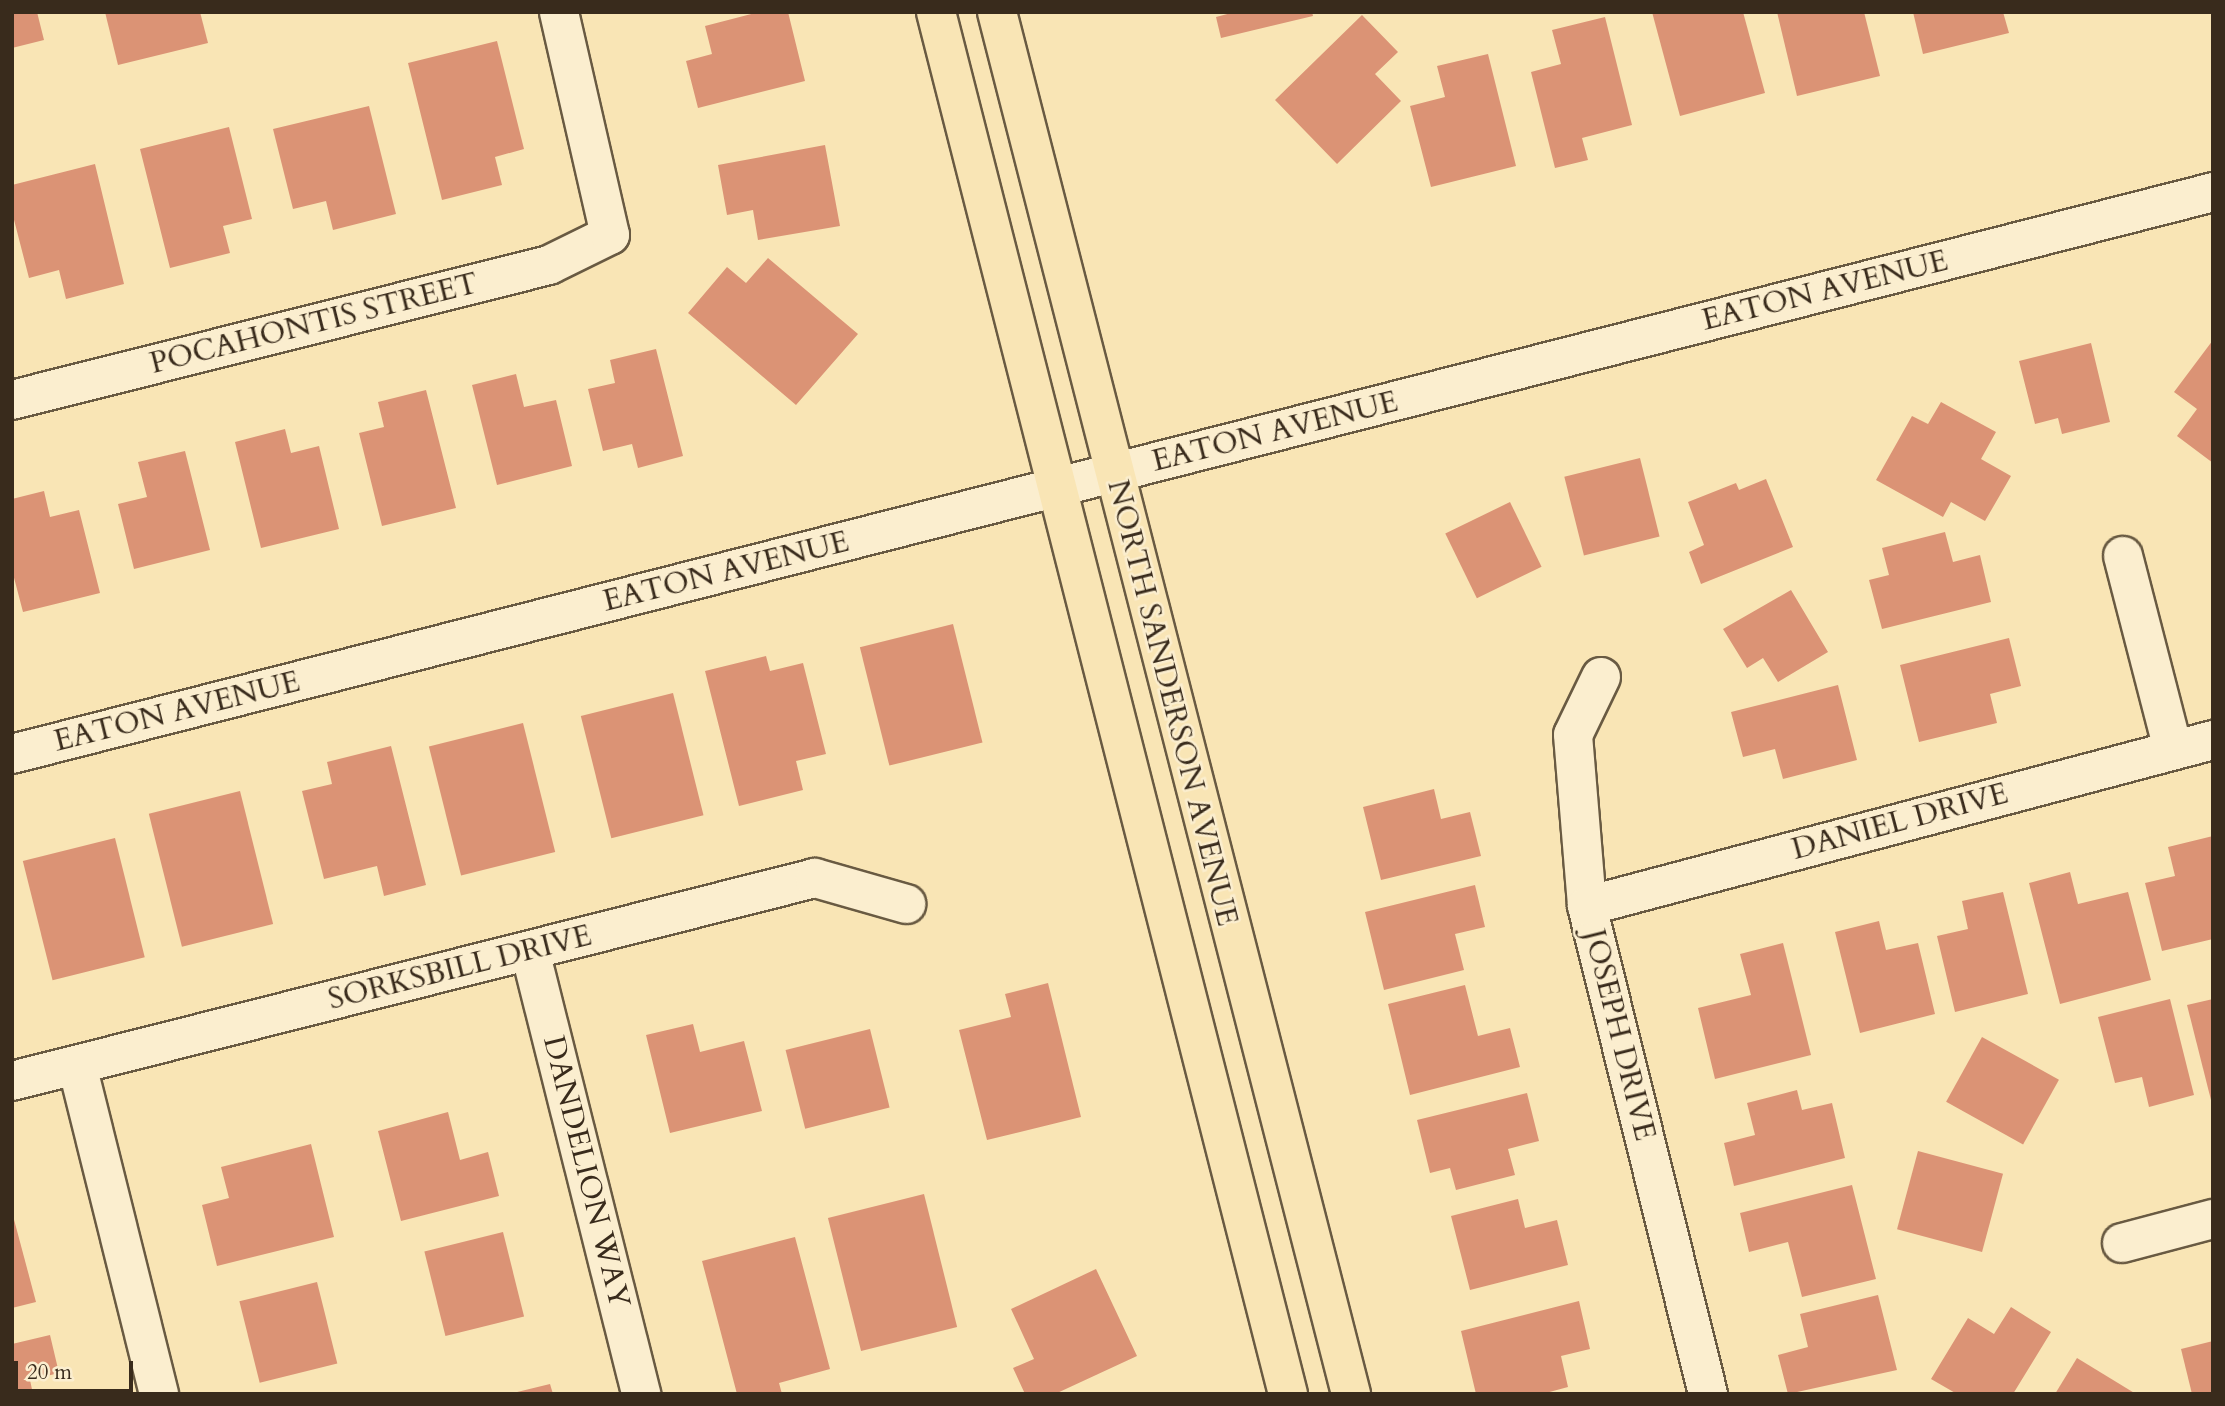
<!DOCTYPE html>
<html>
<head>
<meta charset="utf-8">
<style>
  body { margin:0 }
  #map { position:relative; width:2225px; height:1406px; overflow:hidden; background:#f9e5b5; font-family:Cardo,serif }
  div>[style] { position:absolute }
  .building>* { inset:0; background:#db9375; transform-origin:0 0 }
  .roads { filter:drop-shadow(2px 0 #695a42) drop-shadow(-2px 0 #695a42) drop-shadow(0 2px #695a42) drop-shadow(0 -2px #695a42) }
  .minor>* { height:38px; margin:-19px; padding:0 19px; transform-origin:19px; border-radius:19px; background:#fbeecf }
  .tertiary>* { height:38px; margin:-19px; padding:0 19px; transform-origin:19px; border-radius:19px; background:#fbeecf }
  .trunk>* { height:38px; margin:-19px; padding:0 19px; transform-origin:19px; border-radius:19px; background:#f9e5b5 }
  span { translate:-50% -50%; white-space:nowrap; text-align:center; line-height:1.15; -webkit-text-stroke:5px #fbeecf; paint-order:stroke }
  .street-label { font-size:30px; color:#392b1c }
  .frame { position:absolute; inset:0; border:14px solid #392b1c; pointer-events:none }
  .scale { position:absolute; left:14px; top:1361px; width:119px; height:32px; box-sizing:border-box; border:4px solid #392b1c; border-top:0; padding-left:9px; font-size:21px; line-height:24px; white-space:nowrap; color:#392b1c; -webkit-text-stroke:5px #fbeecf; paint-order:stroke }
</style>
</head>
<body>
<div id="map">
  <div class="building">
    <div style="clip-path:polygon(12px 12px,37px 12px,44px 40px,12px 48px)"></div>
    <div style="clip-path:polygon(105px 12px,200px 12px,208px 43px,118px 65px)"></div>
    <div style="clip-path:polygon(759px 12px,788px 12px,805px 81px,698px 108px,686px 61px,712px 54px,705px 26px)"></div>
    <div style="clip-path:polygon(1235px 12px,1312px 12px,1313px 16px,1221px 38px,1216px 17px)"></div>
    <div style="clip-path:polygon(1652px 12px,1743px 12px,1765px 93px,1680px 116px)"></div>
    <div style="clip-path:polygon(1777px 12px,1864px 12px,1880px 76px,1797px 96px)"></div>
    <div style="clip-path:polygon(1913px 12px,2003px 12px,2009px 33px,1923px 54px)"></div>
    <div style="clip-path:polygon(1362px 15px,1398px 52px,1375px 74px,1401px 101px,1337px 164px,1275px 100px)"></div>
    <div style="clip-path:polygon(1605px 17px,1632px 125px,1582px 138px,1588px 160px,1555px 168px,1531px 72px,1561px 64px,1552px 30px)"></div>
    <div style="clip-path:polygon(497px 41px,524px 149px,495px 157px,502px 185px,442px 200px,408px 63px)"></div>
    <div style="clip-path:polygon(1488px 54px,1516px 166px,1431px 187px,1410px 106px,1445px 97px,1437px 66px)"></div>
    <div style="clip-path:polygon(369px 106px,396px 214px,333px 230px,326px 201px,293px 209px,273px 129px)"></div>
    <div style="clip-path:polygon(229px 127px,252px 219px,223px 226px,230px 253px,170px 268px,140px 149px)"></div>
    <div style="clip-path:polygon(825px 145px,840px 226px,758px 240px,753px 210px,727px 215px,718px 165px)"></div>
    <div style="clip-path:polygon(95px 164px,124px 284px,66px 299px,59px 270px,29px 278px,12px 212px,12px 185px)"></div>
    <div style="clip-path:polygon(768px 258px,858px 334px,796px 405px,688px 313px,727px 267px,746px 283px)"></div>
    <div style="clip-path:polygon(2213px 340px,2213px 463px,2177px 436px,2197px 409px,2174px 392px)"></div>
    <div style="clip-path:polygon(2091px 343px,2110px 422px,2062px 434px,2058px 418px,2035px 424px,2019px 361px)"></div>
    <div style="clip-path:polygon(656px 349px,683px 456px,638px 468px,632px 444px,603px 451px,588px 389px,615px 383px,610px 360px)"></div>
    <div style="clip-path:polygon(516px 374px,524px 407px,556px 400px,572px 466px,497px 485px,472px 385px)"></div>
    <div style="clip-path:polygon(426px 390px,456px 508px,382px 526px,359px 433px,384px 427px,378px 402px)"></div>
    <div style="clip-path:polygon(1941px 402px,1996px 432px,1981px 459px,2011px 476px,1985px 521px,1951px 502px,1943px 517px,1876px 480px,1912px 416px,1928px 424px)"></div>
    <div style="clip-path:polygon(285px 429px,291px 453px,319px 446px,339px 529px,261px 548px,235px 442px)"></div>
    <div style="clip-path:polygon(185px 451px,210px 550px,134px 569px,118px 504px,147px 497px,138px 462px)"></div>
    <div style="left:1640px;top:458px;width:81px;height:78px;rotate:76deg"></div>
    <div style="clip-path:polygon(1766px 479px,1793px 547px,1701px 584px,1689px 552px,1704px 545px,1688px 502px,1736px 483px,1739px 490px)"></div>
    <div style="clip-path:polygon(44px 491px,50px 517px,79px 510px,100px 593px,23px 612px,12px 570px,12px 499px)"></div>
    <div style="left:1510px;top:502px;width:72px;height:72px;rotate:64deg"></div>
    <div style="clip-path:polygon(1945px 532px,1953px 562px,1980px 555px,1991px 602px,1882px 629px,1869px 580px,1889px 575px,1882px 548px)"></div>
    <div style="clip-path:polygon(1791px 590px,1828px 652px,1778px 682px,1763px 658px,1747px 668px,1723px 629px)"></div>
    <div style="left:953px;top:624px;width:122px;height:96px;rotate:76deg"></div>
    <div style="clip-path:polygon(2009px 638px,2021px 686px,1990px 694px,1997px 723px,1919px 742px,1900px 665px)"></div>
    <div style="clip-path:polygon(766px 656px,770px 671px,803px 663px,826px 754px,796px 761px,803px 790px,739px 806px,705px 671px)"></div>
    <div style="clip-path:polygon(1838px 685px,1857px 760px,1783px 779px,1775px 749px,1743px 757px,1731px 712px)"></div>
    <div style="left:673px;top:693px;width:126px;height:95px;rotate:76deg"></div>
    <div style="left:523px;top:723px;width:133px;height:97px;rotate:76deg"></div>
    <div style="clip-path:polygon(391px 746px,426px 885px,384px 896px,377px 866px,324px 879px,302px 791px,332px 784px,327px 762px)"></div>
    <div style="clip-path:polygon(1434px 789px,1441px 819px,1470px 812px,1481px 856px,1381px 880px,1363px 807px)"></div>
    <div style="left:240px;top:791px;width:137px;height:94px;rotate:76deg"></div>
    <div style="clip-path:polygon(2213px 836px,2213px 939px,2162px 951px,2145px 883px,2175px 876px,2168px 847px)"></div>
    <div style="left:115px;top:838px;width:123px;height:95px;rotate:76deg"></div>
    <div style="clip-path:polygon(2070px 872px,2078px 904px,2128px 892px,2151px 980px,2060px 1004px,2029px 883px)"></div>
    <div style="clip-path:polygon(1475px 885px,1485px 927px,1455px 934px,1464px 970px,1384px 990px,1365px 912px)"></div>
    <div style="clip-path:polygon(2003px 892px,2028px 994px,1955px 1012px,1937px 936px,1968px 929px,1962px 901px)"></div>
    <div style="clip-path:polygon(1879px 921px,1886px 950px,1918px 943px,1935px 1014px,1860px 1033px,1835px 932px)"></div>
    <div style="clip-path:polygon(1783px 943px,1811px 1055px,1715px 1079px,1698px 1008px,1751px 995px,1740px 954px)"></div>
    <div style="clip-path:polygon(1048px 983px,1081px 1117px,987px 1140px,959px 1030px,1011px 1017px,1005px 994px)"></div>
    <div style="clip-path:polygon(1465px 985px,1478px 1036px,1510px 1028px,1520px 1067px,1410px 1095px,1388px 1004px)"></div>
    <div style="clip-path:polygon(2170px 999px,2194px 1095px,2149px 1107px,2142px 1077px,2115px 1083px,2098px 1017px)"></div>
    <div style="clip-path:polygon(2213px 999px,2213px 1103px,2212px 1104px,2187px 1005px)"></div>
    <div style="clip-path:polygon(693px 1024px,700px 1052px,744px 1041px,762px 1111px,670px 1133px,646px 1035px)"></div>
    <div style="left:870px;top:1029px;width:81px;height:87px;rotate:76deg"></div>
    <div style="left:1982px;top:1037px;width:88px;height:74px;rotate:29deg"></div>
    <div style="clip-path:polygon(1797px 1090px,1802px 1110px,1832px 1103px,1845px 1158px,1734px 1186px,1724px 1143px,1755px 1135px,1747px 1103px)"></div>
    <div style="clip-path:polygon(1527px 1093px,1539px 1141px,1508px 1149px,1515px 1175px,1456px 1190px,1450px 1168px,1430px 1173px,1417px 1120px)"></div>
    <div style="clip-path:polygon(448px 1112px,460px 1160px,488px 1152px,499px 1196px,401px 1221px,378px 1131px)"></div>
    <div style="clip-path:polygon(311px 1144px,334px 1237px,217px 1266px,202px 1205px,229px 1198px,221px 1167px)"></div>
    <div style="left:1918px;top:1151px;width:88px;height:81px;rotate:15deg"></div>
    <div style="clip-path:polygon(1852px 1185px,1876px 1279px,1802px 1297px,1788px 1242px,1749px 1252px,1740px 1213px)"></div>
    <div style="left:924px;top:1194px;width:137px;height:99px;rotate:76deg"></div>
    <div style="clip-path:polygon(1518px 1199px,1525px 1228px,1557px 1220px,1568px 1265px,1470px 1290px,1451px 1216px)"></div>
    <div style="clip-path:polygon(12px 1212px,36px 1302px,12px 1308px)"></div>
    <div style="left:503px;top:1232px;width:87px;height:81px;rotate:76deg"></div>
    <div style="clip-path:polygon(795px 1237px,830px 1369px,779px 1383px,782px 1394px,737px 1394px,702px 1261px)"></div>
    <div style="clip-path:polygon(1096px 1269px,1137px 1356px,1055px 1394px,1025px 1394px,1013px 1368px,1034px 1359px,1011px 1309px)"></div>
    <div style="left:317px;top:1282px;width:84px;height:80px;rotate:76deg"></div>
    <div style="clip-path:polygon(1878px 1295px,1897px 1370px,1788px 1394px,1778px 1355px,1808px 1347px,1800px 1314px)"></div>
    <div style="clip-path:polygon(1579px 1301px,1590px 1349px,1561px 1356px,1568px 1387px,1542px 1394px,1476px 1394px,1461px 1331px)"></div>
    <div style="clip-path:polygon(2011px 1307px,2051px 1332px,2013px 1394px,1957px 1394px,1931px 1379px,1968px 1318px,1994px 1334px)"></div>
    <div style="clip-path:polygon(50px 1335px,59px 1373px,30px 1380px,33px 1394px,12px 1394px,12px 1344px)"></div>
    <div style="clip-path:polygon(2213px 1341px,2213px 1394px,2192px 1394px,2181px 1349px)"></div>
    <div style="clip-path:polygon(2077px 1358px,2136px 1394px,2055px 1394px)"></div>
    <div style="clip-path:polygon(550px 1384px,553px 1394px,513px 1394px,513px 1393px)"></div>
  </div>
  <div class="roads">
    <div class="minor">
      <div style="left:12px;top:400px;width:554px;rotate:-14.11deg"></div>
      <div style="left:549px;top:265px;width:68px;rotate:-26.2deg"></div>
      <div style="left:610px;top:235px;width:229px;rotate:-102.9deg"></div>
      <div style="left:2123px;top:556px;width:200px;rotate:75.5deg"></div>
      <div style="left:1601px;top:677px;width:64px;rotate:115.8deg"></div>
      <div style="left:1573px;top:735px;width:172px;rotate:85.3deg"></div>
      <div style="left:1587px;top:906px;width:503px;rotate:76.07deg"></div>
      <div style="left:1587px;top:906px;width:648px;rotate:-14.85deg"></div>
      <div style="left:530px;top:951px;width:457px;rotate:75.9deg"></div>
      <div style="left:77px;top:1065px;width:339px;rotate:76deg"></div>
      <div style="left:12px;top:1081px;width:828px;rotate:-14.19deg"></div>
      <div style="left:815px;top:878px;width:95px;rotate:15.9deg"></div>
      <div style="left:2122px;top:1243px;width:94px;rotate:-14.8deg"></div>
    </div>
    <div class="tertiary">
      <div style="left:12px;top:754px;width:2272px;rotate:-14.32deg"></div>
    </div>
    <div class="trunk">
      <div style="left:936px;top:12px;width:1426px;rotate:75.71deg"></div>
      <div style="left:997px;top:12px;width:1427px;rotate:75.63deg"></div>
    </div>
  </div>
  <div class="street-label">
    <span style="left:1825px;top:291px;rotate:-14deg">EATON AVENUE</span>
    <span style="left:314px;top:324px;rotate:-14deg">POCAHONTIS STREET</span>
    <span style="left:1275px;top:432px;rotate:-14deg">EATON AVENUE</span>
    <span style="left:726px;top:572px;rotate:-14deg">EATON AVENUE</span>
    <span style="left:1172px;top:703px;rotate:76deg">NORTH SANDERSON AVENUE</span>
    <span style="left:177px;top:712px;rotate:-14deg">EATON AVENUE</span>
    <span style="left:1900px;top:822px;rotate:-15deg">DANIEL DRIVE</span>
    <span style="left:460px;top:968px;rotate:-14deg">SORKSBILL DRIVE</span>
    <span style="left:1619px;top:1035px;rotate:76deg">JOSEPH DRIVE</span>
    <span style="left:586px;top:1172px;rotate:76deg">DANDELION WAY</span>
  </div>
  <div class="frame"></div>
  <div class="scale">20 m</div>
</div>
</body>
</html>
